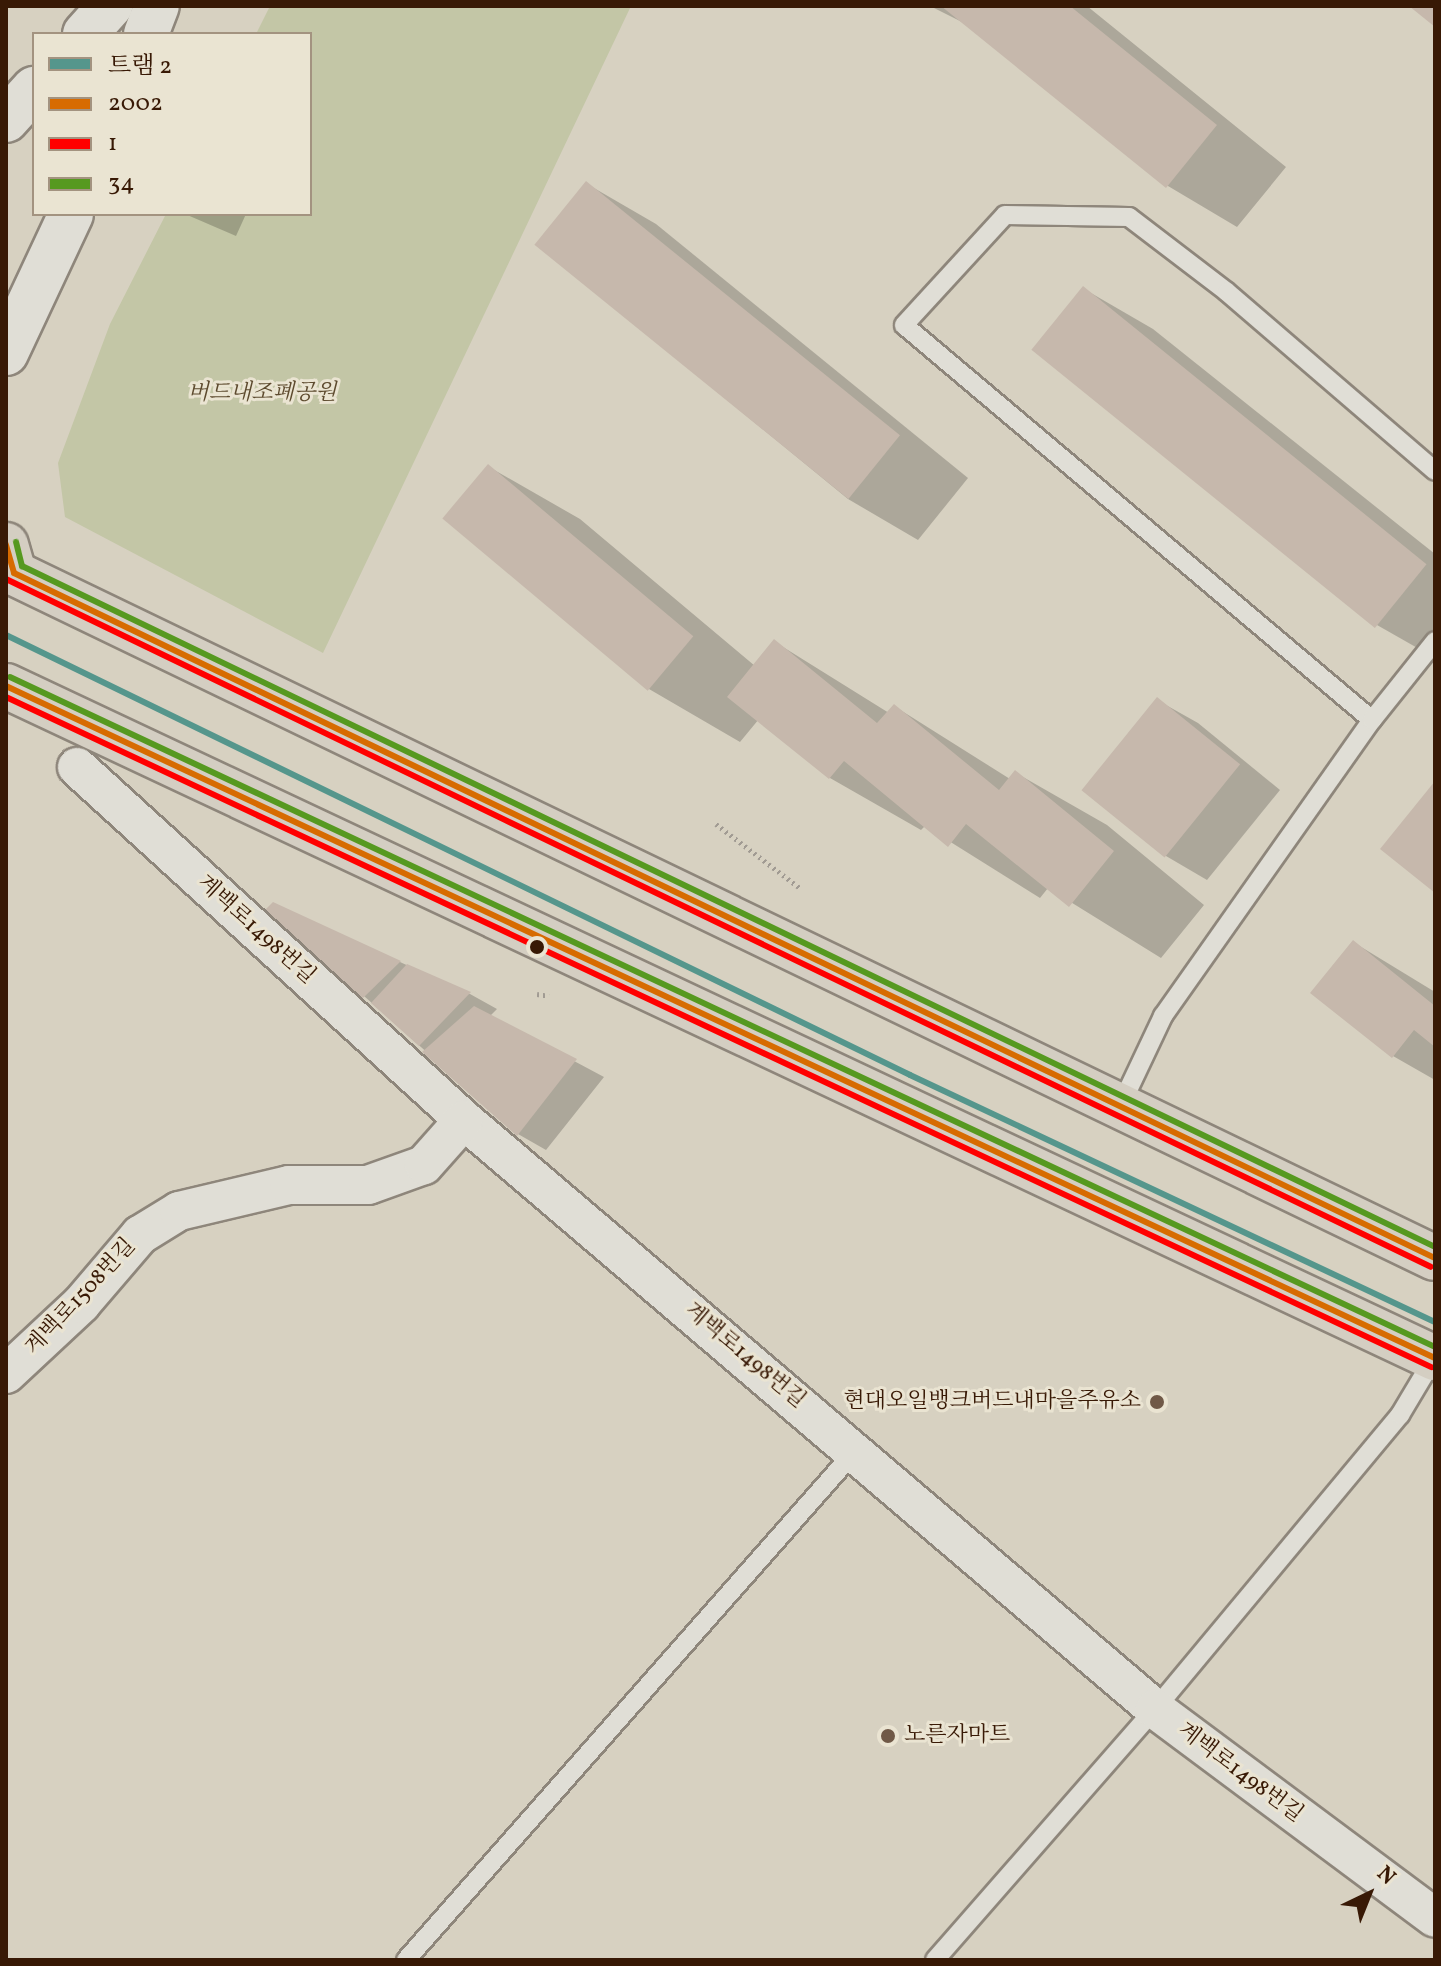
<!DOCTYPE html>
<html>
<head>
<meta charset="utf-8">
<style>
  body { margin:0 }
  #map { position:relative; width:1441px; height:1966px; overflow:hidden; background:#d7d1c1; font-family:Vollkorn,"Noto Serif KR",serif }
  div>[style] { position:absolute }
  .green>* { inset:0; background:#c3c6a6 }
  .shadow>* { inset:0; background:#0003 }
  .building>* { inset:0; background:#c6b8ac; transform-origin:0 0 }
  .path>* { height:5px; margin-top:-2.5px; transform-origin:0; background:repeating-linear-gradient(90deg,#a19b93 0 2px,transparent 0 6px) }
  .roads { filter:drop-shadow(2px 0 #8e867b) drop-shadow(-2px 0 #8e867b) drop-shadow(0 2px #8e867b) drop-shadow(0 -2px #8e867b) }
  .lane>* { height:18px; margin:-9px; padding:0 9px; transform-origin:9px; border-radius:9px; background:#e0ded6 }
  .street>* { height:38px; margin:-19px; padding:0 19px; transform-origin:19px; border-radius:19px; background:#e0ded6 }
  .secondary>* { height:44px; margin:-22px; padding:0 22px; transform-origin:22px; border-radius:22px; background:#e0ded6 }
  .primary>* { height:44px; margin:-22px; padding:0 22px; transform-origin:22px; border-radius:22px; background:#d4cec2 }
  .bus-1>* { height:6px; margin:-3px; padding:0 3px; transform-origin:3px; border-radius:3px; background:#d76b01 }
  .bus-2>* { height:6px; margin:-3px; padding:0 3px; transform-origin:3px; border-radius:3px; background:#f00 }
  .bus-3>* { height:6px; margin:-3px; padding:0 3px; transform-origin:3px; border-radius:3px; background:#569920 }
  .tram-1>* { height:6px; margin:-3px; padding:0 3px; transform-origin:3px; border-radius:3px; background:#55968c }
  .dots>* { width:22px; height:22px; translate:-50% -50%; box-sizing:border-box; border:4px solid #eae4d2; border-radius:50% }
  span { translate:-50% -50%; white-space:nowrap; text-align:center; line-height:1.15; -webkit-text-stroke:6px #eae4d2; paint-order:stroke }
  .park-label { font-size:22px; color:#5d4a2e; font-style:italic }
  .street-label { font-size:22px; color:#381905 }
  .poi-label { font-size:22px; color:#381905 }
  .right { translate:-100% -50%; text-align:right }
  .left { translate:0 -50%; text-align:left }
  .frame { position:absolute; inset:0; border:8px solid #381905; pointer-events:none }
  .legend { position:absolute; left:32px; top:32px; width:280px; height:184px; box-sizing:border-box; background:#eae4d2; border:2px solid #a39380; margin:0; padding:10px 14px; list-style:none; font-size:24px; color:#381905 }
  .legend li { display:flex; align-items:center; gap:16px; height:40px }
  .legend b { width:40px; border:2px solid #a39380 }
  .north { position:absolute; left:1329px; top:1854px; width:80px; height:80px; -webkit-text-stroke:6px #eae4d2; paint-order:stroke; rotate:43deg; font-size:22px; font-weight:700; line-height:32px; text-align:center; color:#381905 }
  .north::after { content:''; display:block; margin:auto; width:28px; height:36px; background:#381905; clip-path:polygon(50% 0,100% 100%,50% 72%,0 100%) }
</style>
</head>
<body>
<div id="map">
  <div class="green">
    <div style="clip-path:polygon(270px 6px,631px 6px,323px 653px,65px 517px,58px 463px,110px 324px,166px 214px,310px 214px,310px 34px,256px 34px)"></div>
  </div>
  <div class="shadow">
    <div style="clip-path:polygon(930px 6px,1087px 6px,1286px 167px,1237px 227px,1168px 186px,966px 24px)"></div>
    <div style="clip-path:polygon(587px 184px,656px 224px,968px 478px,918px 540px,848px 499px,537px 244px)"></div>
    <div style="clip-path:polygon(185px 214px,246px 214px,236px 236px)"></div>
    <div style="clip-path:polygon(1084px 289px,1153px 329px,1435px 554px,1435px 658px,1377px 625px)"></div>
    <div style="clip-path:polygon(489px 467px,580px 519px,755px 666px,775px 642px,889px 713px,894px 706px,1010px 779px,1016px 773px,1107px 825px,1204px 905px,1161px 958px,1048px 888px,1040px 898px,925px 826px,921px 830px,830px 778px,759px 719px,740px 742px,649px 689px,446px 518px)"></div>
    <div style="clip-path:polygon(1157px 700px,1198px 723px,1280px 790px,1207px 880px,1166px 856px,1084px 790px)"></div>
    <div style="clip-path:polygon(273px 904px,470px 994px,497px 1009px,490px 1016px,604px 1077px,546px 1150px,518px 1134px,364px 996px)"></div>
    <div style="clip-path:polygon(1353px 942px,1435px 992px,1435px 1080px,1393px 1056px)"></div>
  </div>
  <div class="building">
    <div style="clip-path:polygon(941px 6px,1070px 6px,1217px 125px,1166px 188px)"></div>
    <div style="clip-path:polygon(1409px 6px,1435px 6px,1435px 27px)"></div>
    <div style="left:586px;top:181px;width:404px;height:82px;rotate:39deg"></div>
    <div style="left:1083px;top:286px;width:442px;height:82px;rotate:39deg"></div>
    <div style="left:488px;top:464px;width:268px;height:71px;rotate:40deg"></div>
    <div style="clip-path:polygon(774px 639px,877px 723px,894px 704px,999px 790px,1015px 770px,1114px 851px,1069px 907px,966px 824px,948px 847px,844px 761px,829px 779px,727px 697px)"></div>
    <div style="left:1157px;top:697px;width:107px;height:120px;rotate:39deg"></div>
    <div style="clip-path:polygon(1435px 781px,1435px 893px,1380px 849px)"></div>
    <div style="clip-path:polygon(273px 902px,401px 961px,363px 998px,258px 917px)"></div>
    <div style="clip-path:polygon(1353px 940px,1435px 1006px,1435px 1047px,1414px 1030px,1392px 1058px,1310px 993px)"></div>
    <div style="clip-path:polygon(407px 964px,471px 992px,419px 1046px,371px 1003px)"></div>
    <div style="clip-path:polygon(474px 1006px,577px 1059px,517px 1136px,422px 1052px)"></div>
  </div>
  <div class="path">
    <div style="left:716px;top:824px;width:106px;rotate:37.3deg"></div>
    <div style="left:537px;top:994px;width:12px;rotate:9deg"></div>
  </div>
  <div class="roads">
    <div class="lane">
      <div style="left:1372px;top:720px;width:612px;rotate:-139.84deg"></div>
      <div style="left:904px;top:325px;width:149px;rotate:-47.4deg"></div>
      <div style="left:1005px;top:215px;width:124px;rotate:0.9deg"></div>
      <div style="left:1129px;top:217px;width:123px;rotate:37.4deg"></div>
      <div style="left:1227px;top:292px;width:274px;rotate:40.7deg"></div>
      <div style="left:1120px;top:1107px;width:101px;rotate:-64.7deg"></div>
      <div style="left:1163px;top:1016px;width:362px;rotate:-54.8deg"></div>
      <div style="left:1372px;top:720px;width:101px;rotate:-51.4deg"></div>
      <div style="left:406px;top:1960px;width:680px;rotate:-48.58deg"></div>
      <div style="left:935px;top:1960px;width:334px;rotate:-48.8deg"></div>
      <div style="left:1155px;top:1709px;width:383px;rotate:-50.2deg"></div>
      <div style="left:1400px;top:1415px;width:66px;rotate:-59.2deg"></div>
    </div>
    <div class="street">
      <div style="left:77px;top:767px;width:524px;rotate:42.37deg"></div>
      <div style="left:464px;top:1120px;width:908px;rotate:40.44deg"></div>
      <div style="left:1155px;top:1709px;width:349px;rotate:36.7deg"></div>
      <div style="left:6px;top:1374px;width:103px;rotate:-43deg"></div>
      <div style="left:81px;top:1304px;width:91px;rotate:-49.5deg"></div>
      <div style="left:140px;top:1235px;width:46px;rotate:-31.6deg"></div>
      <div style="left:179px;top:1211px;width:113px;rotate:-13.3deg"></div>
      <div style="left:289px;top:1185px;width:79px"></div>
      <div style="left:368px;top:1185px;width:59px;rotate:-19.7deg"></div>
      <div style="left:424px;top:1165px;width:60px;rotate:-48.4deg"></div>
    </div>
    <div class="secondary">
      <div style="left:85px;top:34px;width:38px;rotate:-48deg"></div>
      <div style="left:146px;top:34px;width:30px;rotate:-69deg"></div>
      <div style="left:6px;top:120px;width:42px;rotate:-47.9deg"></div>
      <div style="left:6px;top:353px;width:153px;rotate:-64.9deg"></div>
    </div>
    <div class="primary">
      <div style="left:6px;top:545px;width:29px;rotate:74deg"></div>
      <div style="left:14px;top:573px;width:1577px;rotate:25.74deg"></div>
      <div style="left:6px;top:686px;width:1579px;rotate:25.19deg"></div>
    </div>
  </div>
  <div class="bus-1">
    <div style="left:6px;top:545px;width:29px;rotate:74deg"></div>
    <div style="left:14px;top:573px;width:1577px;rotate:25.74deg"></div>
    <div style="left:6px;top:686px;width:1579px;rotate:25.19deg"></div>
  </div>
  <div class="bus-2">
    <div style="left:6px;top:579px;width:1582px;rotate:25.77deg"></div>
    <div style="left:6px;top:697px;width:1575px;rotate:25.18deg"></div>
  </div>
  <div class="bus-3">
    <div style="left:16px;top:542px;width:25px;rotate:76deg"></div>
    <div style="left:22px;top:566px;width:1569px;rotate:25.73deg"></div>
    <div style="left:10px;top:677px;width:1575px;rotate:25.18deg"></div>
  </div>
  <div class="tram-1">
    <div style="left:6px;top:635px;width:1005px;rotate:25.95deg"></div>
    <div style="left:910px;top:1075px;width:580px;rotate:25.2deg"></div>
  </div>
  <div class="dots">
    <div style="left:537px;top:947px;background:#381905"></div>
    <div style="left:1157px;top:1402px;background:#705947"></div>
    <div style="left:888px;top:1736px;background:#705947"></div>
  </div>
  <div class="park-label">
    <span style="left:262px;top:394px">버드내조폐공원</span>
  </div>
  <div class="street-label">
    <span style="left:256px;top:930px;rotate:42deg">계백로1498번길</span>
    <span style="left:81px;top:1297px;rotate:-47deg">계백로1508번길</span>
    <span style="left:745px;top:1356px;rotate:40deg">계백로1498번길</span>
    <span style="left:1240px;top:1773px;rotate:37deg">계백로1498번길</span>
  </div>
  <div class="poi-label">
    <span class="right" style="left:1141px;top:1402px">현대오일뱅크버드내마을주유소</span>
    <span class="left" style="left:904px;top:1736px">노른자마트</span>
  </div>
  <div class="frame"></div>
  <ul class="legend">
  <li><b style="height:10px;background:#55968c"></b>트램 2</li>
  <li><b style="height:10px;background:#d76b01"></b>2002</li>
  <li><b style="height:10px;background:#f00"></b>1</li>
  <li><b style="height:10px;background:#569920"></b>34</li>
  </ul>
  <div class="north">N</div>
</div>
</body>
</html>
